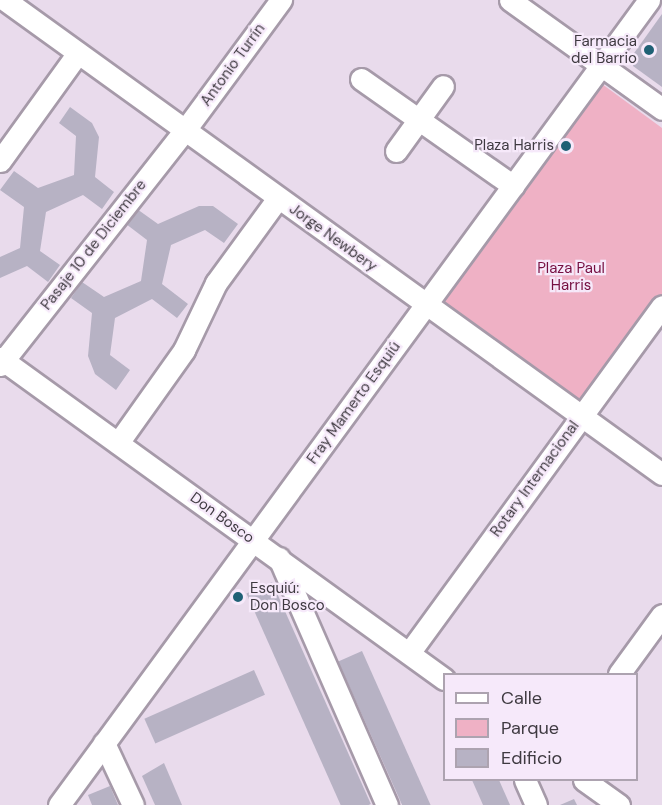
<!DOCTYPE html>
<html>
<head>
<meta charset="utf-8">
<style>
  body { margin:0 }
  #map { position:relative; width:662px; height:805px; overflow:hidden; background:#e9dbec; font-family:"DM Sans",sans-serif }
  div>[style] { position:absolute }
  .green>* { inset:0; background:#efb1c5 }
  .building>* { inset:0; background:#b7b2c4; transform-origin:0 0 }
  .roads { filter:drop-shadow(2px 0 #a69aa9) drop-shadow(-2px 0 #a69aa9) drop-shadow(0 2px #a69aa9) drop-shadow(0 -2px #a69aa9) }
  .minor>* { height:21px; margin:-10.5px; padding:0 10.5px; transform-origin:10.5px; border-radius:10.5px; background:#fff }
  .dots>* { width:16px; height:16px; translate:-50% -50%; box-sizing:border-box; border:3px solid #f6e9fa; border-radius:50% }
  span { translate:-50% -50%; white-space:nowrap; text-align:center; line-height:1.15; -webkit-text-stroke:4.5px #f6e9fa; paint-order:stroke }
  .poi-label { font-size:15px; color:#3f3a41 }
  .right { translate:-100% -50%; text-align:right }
  .left { translate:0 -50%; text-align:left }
  .street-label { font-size:15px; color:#3f3a41 }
  .park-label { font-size:15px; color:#761042 }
  .legend { position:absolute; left:443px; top:673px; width:195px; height:108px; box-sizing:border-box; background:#f6e9fa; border:2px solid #ada3b0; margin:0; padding:8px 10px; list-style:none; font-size:18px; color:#3f3a41 }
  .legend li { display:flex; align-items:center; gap:12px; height:30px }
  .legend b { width:30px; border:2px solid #ada3b0 }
</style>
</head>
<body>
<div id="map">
  <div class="green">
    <div style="clip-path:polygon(602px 84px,662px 128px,662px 301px,587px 405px,444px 302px)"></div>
  </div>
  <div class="building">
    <div style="clip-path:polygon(662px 14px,662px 87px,633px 66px,632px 56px)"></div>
    <div style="clip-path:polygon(70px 107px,92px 123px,99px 137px,95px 177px,114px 192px,102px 209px,83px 195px,46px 212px,40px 251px,60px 265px,48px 282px,27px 266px,0 278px,0 257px,20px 248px,24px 207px,0 190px,14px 171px,38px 188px,74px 175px,76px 136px,59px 123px)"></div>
    <div style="clip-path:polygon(199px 206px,213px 206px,238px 224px,224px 243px,205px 230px,171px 245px,162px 284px,188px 304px,177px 318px,152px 299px,115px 318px,110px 355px,130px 370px,116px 390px,95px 374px,88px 356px,92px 313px,71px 298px,82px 282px,104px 297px,141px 281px,147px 240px,126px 224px,137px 209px,158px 224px)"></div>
    <div style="left:272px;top:582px;width:243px;height:28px;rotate:66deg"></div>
    <div style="left:362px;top:651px;width:169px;height:26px;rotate:66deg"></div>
    <div style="left:254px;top:670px;width:27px;height:120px;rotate:66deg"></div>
    <div style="clip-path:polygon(164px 763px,182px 805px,155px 805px,142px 776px)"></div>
    <div style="clip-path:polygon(472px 780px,499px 780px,510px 805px,483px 805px)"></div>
    <div style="clip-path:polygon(110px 786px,118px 805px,92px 805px,88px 795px)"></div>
    <div style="clip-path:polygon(574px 799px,577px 805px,560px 805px)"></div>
  </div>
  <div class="roads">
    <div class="minor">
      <div style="left:5px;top:0;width:810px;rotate:35.81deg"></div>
      <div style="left:510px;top:0;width:187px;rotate:35.6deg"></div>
      <div style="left:361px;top:79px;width:186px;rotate:35.1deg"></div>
      <div style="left:396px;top:151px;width:80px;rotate:-54.1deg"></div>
      <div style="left:0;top:161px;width:133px;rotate:-54.2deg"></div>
      <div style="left:0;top:358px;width:548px;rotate:35.87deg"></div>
      <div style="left:0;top:365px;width:299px;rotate:-51.8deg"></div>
      <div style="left:185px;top:130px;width:162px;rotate:-53.6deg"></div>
      <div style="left:118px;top:443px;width:114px;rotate:-54.6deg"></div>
      <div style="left:184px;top:350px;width:74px;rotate:-64.5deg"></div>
      <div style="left:216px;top:283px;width:105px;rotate:-53.9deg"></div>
      <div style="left:279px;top:558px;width:270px;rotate:66.4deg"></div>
      <div style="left:409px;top:653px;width:429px;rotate:-53.9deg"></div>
      <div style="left:619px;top:674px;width:73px;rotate:-53.9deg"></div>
      <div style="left:104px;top:743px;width:68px;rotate:64.9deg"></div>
      <div style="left:525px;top:780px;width:27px;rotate:66deg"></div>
      <div style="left:584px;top:780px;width:43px;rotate:35.5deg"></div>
      <div style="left:59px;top:805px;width:998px;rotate:-53.76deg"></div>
    </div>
  </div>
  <div class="dots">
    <div style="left:649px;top:50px;background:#1f6175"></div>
    <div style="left:566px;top:146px;background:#1f6175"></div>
    <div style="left:238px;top:597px;background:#1f6175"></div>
  </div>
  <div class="poi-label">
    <span class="right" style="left:637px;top:50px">Farmacia<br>del Barrio</span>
    <span class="right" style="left:554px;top:146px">Plaza Harris</span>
    <span class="left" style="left:250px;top:597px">Esquiú:<br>Don Bosco</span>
  </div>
  <div class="street-label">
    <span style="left:233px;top:65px;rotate:-54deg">Antonio Turrín</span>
    <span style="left:333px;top:238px;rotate:36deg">Jorge Newbery</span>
    <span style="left:94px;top:245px;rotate:-52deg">Pasaje 10 de Diciembre</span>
    <span style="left:354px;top:403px;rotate:-54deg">Fray Mamerto Esquiú</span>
    <span style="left:535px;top:479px;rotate:-54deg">Rotary Internacional</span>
    <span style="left:222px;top:518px;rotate:36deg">Don Bosco</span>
  </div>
  <div class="park-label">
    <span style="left:571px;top:277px">Plaza Paul<br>Harris</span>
  </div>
  <ul class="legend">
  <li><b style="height:8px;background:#fff"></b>Calle</li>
  <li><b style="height:16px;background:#efb1c5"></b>Parque</li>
  <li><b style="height:16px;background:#b7b2c4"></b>Edificio</li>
  </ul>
</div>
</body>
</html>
